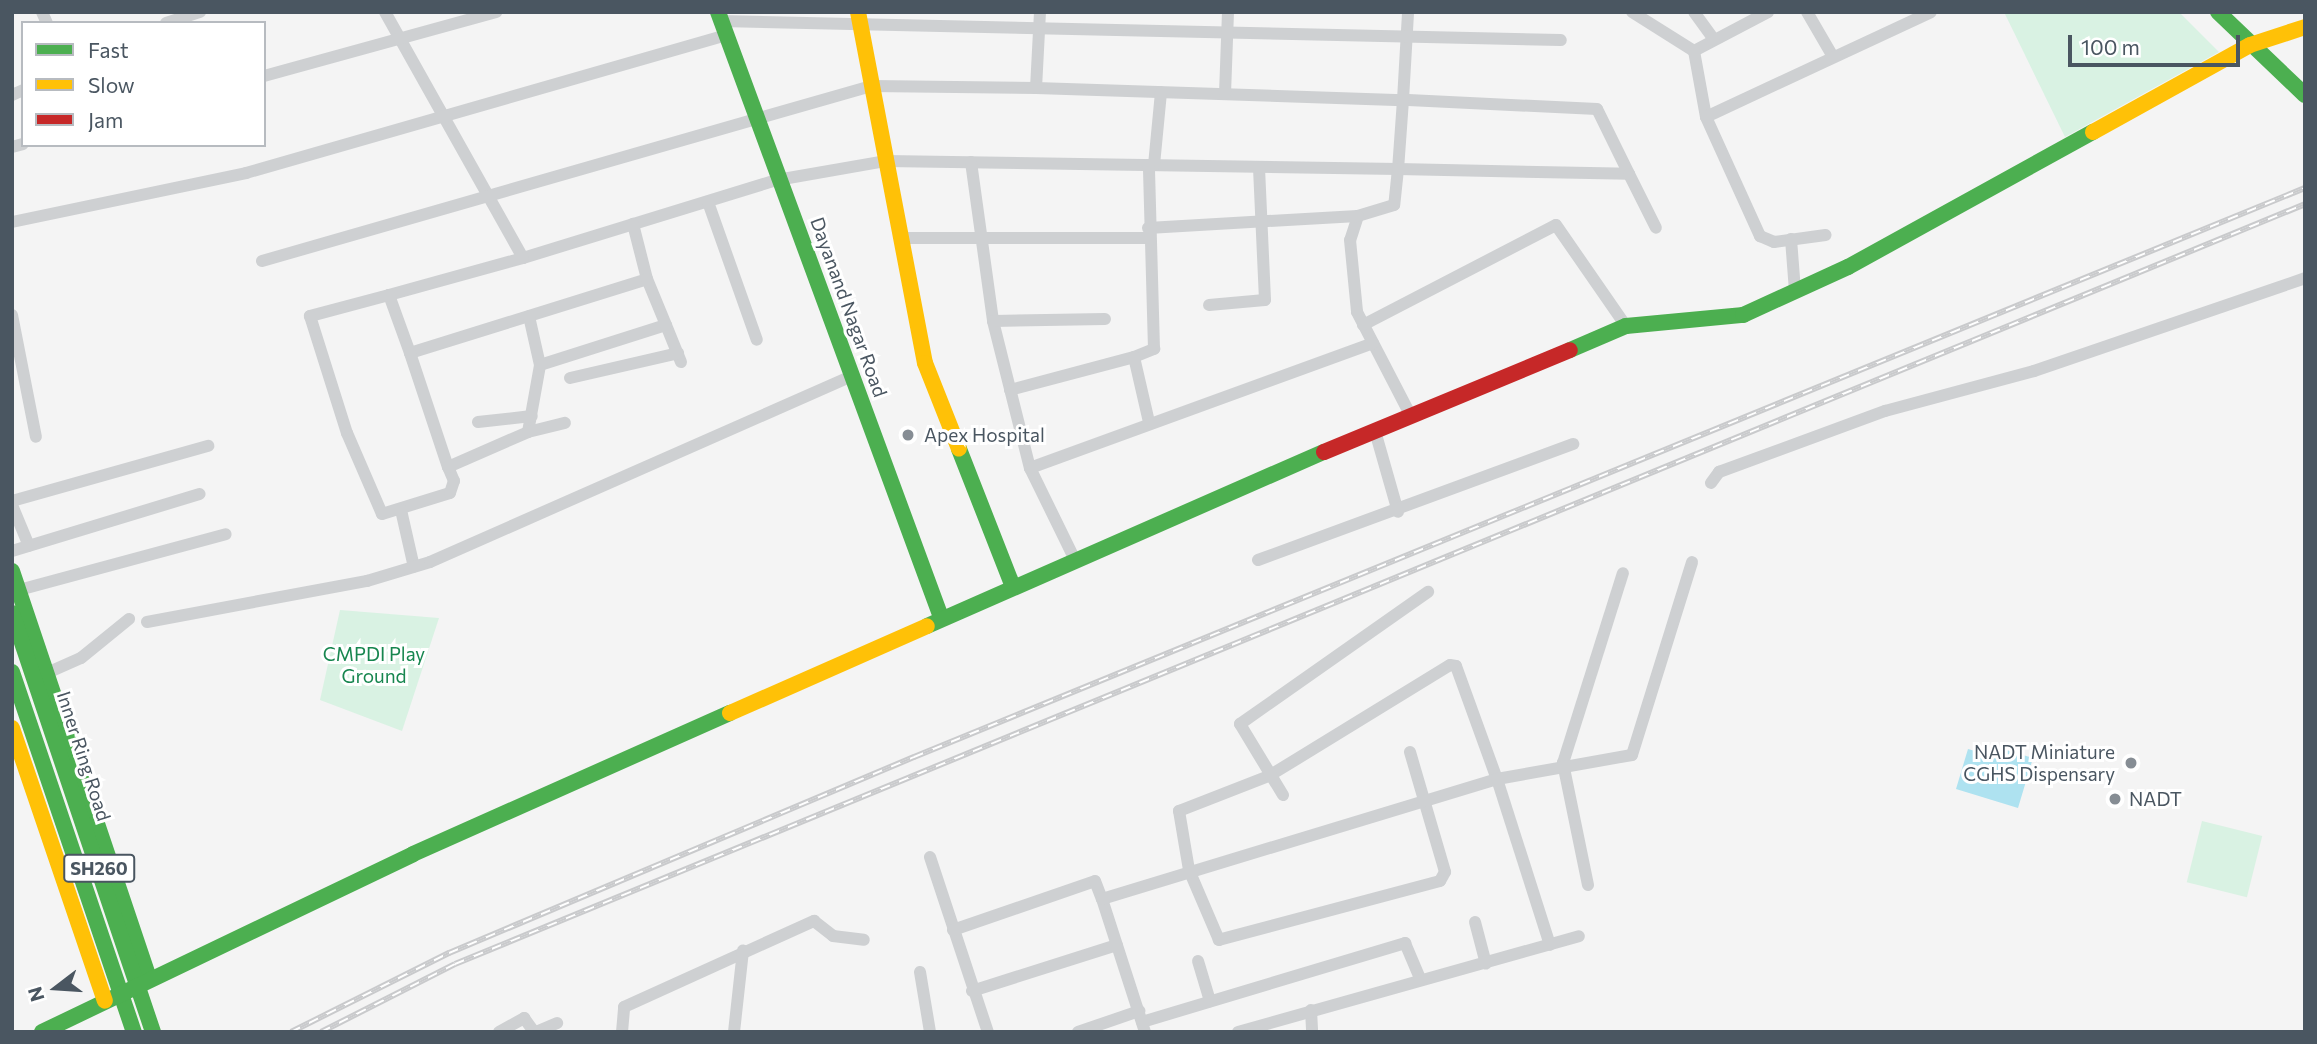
<!DOCTYPE html>
<html>
<head>
<meta charset="utf-8">
<style>
  body { margin:0 }
  #map { position:relative; width:2317px; height:1044px; overflow:hidden; background:#f4f4f4; font-family:Commissioner,sans-serif }
  div>[style] { position:absolute }
  .green>* { inset:0; background:#d9f2e3; transform-origin:0 0 }
  .water>* { inset:0; background:#aee2f0 }
  .street>* { height:12px; margin:-6px; padding:0 6px; transform-origin:6px; border-radius:6px; background:#ced0d2 }
  .fast>* { height:16px; margin:-8px; padding:0 8px; transform-origin:8px; border-radius:8px; background:#4caf50 }
  .slow>* { height:16px; margin:-8px; padding:0 8px; transform-origin:8px; border-radius:8px; background:#ffc107 }
  .jam>* { height:16px; margin:-8px; padding:0 8px; transform-origin:8px; border-radius:8px; background:#c62828 }
  .rail>* { height:6px; margin-top:-3px; transform-origin:0; background:repeating-linear-gradient(90deg,#fff 0 10px,#c9cacc 0 20px); box-sizing:border-box; border-block:2px solid #c9cacc }
  .dots>* { width:19px; height:19px; translate:-50% -50%; box-sizing:border-box; border:4px solid #fff; border-radius:50% }
  span { translate:-50% -50%; white-space:nowrap; text-align:center; line-height:1.15; -webkit-text-stroke:6px #fff; paint-order:stroke }
  .shield-label span { padding:2px 5px; background:#fff; border:2px solid; border-radius:5px; -webkit-text-stroke-width:0 }
  .shield-label { font-size:18px; color:#4a5661; font-weight:700 }
  .street-label { font-size:19px; color:#4a5661 }
  .poi-label { font-size:19px; color:#4a5661 }
  .left { translate:0 -50%; text-align:left }
  .right { translate:-100% -50%; text-align:right }
  .park-label { font-size:19px; color:#17864f }
  .frame { position:absolute; inset:0; border:14px solid #4a5661; pointer-events:none }
  .legend { position:absolute; left:21px; top:21px; width:245px; height:126px; box-sizing:border-box; background:#fff; border:2px solid #b7bbc0; margin:0; padding:9px 12px; list-style:none; font-size:21px; color:#4a5661 }
  .legend li { display:flex; align-items:center; gap:14px; height:35px }
  .legend b { width:35px; border:2px solid #b7bbc0 }
  .north { position:absolute; left:21px; top:953px; width:70px; height:70px; -webkit-text-stroke:5px #fff; paint-order:stroke; rotate:253deg; font-size:19px; font-weight:700; line-height:28px; text-align:center; color:#4a5661 }
  .north::after { content:''; display:block; margin:auto; width:24px; height:32px; background:#4a5661; clip-path:polygon(50% 0,100% 100%,50% 72%,0 100%) }
  .scale { position:absolute; left:2068px; top:35px; width:172px; height:32px; box-sizing:border-box; border:4px solid #4a5661; border-top:0; padding-left:9px; font-size:21px; line-height:24px; white-space:nowrap; color:#4a5661; -webkit-text-stroke:5px #fff; paint-order:stroke }
</style>
</head>
<body>
<div id="map">
  <div class="green">
    <div style="clip-path:polygon(2004px 12px,2179px 12px,2219px 52px,2065px 137px)"></div>
    <div style="clip-path:polygon(340px 610px,439px 618px,402px 731px,320px 700px)"></div>
    <div style="left:2202px;top:821px;width:62px;height:63px;rotate:14deg"></div>
  </div>
  <div class="water">
    <div style="clip-path:polygon(1968px 749px,2003px 759px,2006px 750px,2033px 758px,2018px 808px,1956px 789px)"></div>
  </div>
  <div class="street">
    <div style="left:42px;top:12px;width:12px;rotate:66deg"></div>
    <div style="left:385px;top:12px;width:282px;rotate:60.7deg"></div>
    <div style="left:523px;top:258px;width:266px;rotate:-17.1deg"></div>
    <div style="left:777px;top:180px;width:111px;rotate:-9.9deg"></div>
    <div style="left:886px;top:161px;width:512px;rotate:0.9deg"></div>
    <div style="left:1398px;top:169px;width:36px;rotate:96deg"></div>
    <div style="left:1394px;top:205px;width:38px;rotate:163deg"></div>
    <div style="left:1358px;top:216px;width:25px;rotate:108deg"></div>
    <div style="left:1350px;top:240px;width:72px;rotate:84.4deg"></div>
    <div style="left:1357px;top:312px;width:117px;rotate:62.6deg"></div>
    <div style="left:1040px;top:12px;width:76px;rotate:93deg"></div>
    <div style="left:1036px;top:88px;width:367px;rotate:1.9deg"></div>
    <div style="left:1403px;top:100px;width:69px;rotate:94.1deg"></div>
    <div style="left:1398px;top:169px;width:231px;rotate:1.2deg"></div>
    <div style="left:1629px;top:174px;width:72px;rotate:-116.2deg"></div>
    <div style="left:1597px;top:109px;width:194px;rotate:-177.3deg"></div>
    <div style="left:1403px;top:100px;width:88px;rotate:-86.7deg"></div>
    <div style="left:1632px;top:12px;width:73px;rotate:32.2deg"></div>
    <div style="left:1694px;top:51px;width:84px;rotate:-27.8deg"></div>
    <div style="left:1694px;top:12px;width:34px;rotate:54deg"></div>
    <div style="left:1807px;top:12px;width:50px;rotate:59.8deg"></div>
    <div style="left:721px;top:21px;width:840px;rotate:1.3deg"></div>
    <div style="left:166px;top:23px;width:36px;rotate:-18deg"></div>
    <div style="left:1694px;top:51px;width:67px;rotate:79.7deg"></div>
    <div style="left:1706px;top:117px;width:131px;rotate:65.6deg"></div>
    <div style="left:1760px;top:236px;width:15px;rotate:23deg"></div>
    <div style="left:1774px;top:242px;width:52px;rotate:-7.7deg"></div>
    <div style="left:264px;top:76px;width:241px;rotate:-15.4deg"></div>
    <div style="left:1225px;top:94px;width:82px;rotate:-87.9deg"></div>
    <div style="left:12px;top:95px;width:12px;rotate:-24deg"></div>
    <div style="left:1706px;top:117px;width:248px;rotate:-25deg"></div>
    <div style="left:12px;top:147px;width:11px;rotate:-15deg"></div>
    <div style="left:971px;top:162px;width:161px;rotate:82.1deg"></div>
    <div style="left:993px;top:321px;width:152px;rotate:75.9deg"></div>
    <div style="left:1030px;top:468px;width:100px;rotate:63.9deg"></div>
    <div style="left:1154px;top:165px;width:73px;rotate:-84.5deg"></div>
    <div style="left:1629px;top:174px;width:60px;rotate:63.4deg"></div>
    <div style="left:708px;top:202px;width:146px;rotate:70.5deg"></div>
    <div style="left:12px;top:222px;width:239px;rotate:-11.8deg"></div>
    <div style="left:246px;top:173px;width:500px;rotate:-16.01deg"></div>
    <div style="left:1148px;top:228px;width:210px;rotate:-3.3deg"></div>
    <div style="left:901px;top:238px;width:247px"></div>
    <div style="left:1791px;top:239px;width:52px;rotate:85.6deg"></div>
    <div style="left:523px;top:258px;width:139px;rotate:164.6deg"></div>
    <div style="left:389px;top:295px;width:62px;rotate:70.1deg"></div>
    <div style="left:410px;top:353px;width:248px;rotate:-17.3deg"></div>
    <div style="left:647px;top:279px;width:57px;rotate:-104.3deg"></div>
    <div style="left:262px;top:261px;width:634px;rotate:-16.03deg"></div>
    <div style="left:871px;top:86px;width:165px;rotate:0.7deg"></div>
    <div style="left:389px;top:295px;width:82px;rotate:165.1deg"></div>
    <div style="left:310px;top:316px;width:123px;rotate:72.5deg"></div>
    <div style="left:347px;top:433px;width:88px;rotate:66.6deg"></div>
    <div style="left:382px;top:514px;width:71px;rotate:-17.2deg"></div>
    <div style="left:450px;top:493px;width:13px;rotate:-72deg"></div>
    <div style="left:454px;top:481px;width:15px;rotate:-113deg"></div>
    <div style="left:1209px;top:305px;width:56px;rotate:-5.1deg"></div>
    <div style="left:1265px;top:300px;width:133px;rotate:-92.6deg"></div>
    <div style="left:12px;top:315px;width:124px;rotate:78.9deg"></div>
    <div style="left:993px;top:321px;width:112px;rotate:-1deg"></div>
    <div style="left:666px;top:325px;width:40px;rotate:68deg"></div>
    <div style="left:1363px;top:325px;width:217px;rotate:-27.4deg"></div>
    <div style="left:1556px;top:225px;width:123px;rotate:55.3deg"></div>
    <div style="left:410px;top:353px;width:120px;rotate:71.6deg"></div>
    <div style="left:448px;top:467px;width:87px;rotate:-23.6deg"></div>
    <div style="left:528px;top:432px;width:68px;rotate:-79.8deg"></div>
    <div style="left:540px;top:365px;width:50px;rotate:-102.7deg"></div>
    <div style="left:1134px;top:357px;width:22px;rotate:-22deg"></div>
    <div style="left:1154px;top:349px;width:184px;rotate:-91.6deg"></div>
    <div style="left:540px;top:365px;width:132px;rotate:-17.6deg"></div>
    <div style="left:666px;top:325px;width:50px;rotate:-112.4deg"></div>
    <div style="left:570px;top:378px;width:111px;rotate:-13deg"></div>
    <div style="left:1010px;top:390px;width:128px;rotate:-14.9deg"></div>
    <div style="left:1134px;top:357px;width:67px;rotate:77deg"></div>
    <div style="left:478px;top:422px;width:54px;rotate:-6.3deg"></div>
    <div style="left:1375px;top:431px;width:84px;rotate:74.1deg"></div>
    <div style="left:528px;top:432px;width:38px;rotate:-14deg"></div>
    <div style="left:1030px;top:468px;width:365px;rotate:-20deg"></div>
    <div style="left:1711px;top:483px;width:14px;rotate:-54deg"></div>
    <div style="left:1719px;top:472px;width:177px;rotate:-20.2deg"></div>
    <div style="left:1885px;top:411px;width:154px;rotate:-15deg"></div>
    <div style="left:2034px;top:371px;width:287px;rotate:-18.9deg"></div>
    <div style="left:12px;top:501px;width:204px;rotate:-15.7deg"></div>
    <div style="left:12px;top:505px;width:44px;rotate:67.5deg"></div>
    <div style="left:401px;top:510px;width:58px;rotate:77.2deg"></div>
    <div style="left:12px;top:551px;width:196px;rotate:-16.9deg"></div>
    <div style="left:1258px;top:560px;width:336px;rotate:-20.2deg"></div>
    <div style="left:19px;top:590px;width:214px;rotate:-15.1deg"></div>
    <div style="left:147px;top:622px;width:224px;rotate:-10.6deg"></div>
    <div style="left:367px;top:581px;width:66px;rotate:-16.8deg"></div>
    <div style="left:430px;top:562px;width:461px;rotate:-23.8deg"></div>
    <div style="left:47px;top:673px;width:37px;rotate:-24deg"></div>
    <div style="left:81px;top:658px;width:62px;rotate:-39.1deg"></div>
    <div style="left:1410px;top:752px;width:125px;rotate:73.7deg"></div>
    <div style="left:1445px;top:872px;width:10px;rotate:119deg"></div>
    <div style="left:1440px;top:881px;width:229px;rotate:165.1deg"></div>
    <div style="left:1219px;top:940px;width:76px;rotate:-113.2deg"></div>
    <div style="left:1189px;top:870px;width:60px;rotate:-99.6deg"></div>
    <div style="left:1179px;top:811px;width:97px;rotate:-21.3deg"></div>
    <div style="left:1269px;top:776px;width:212px;rotate:-31.5deg"></div>
    <div style="left:1450px;top:665px;width:6px;rotate:9deg"></div>
    <div style="left:1456px;top:666px;width:120px;rotate:70.1deg"></div>
    <div style="left:1497px;top:779px;width:174px;rotate:72.3deg"></div>
    <div style="left:1283px;top:795px;width:83px;rotate:-121.2deg"></div>
    <div style="left:1240px;top:724px;width:230px;rotate:-35.1deg"></div>
    <div style="left:930px;top:857px;width:184px;rotate:71.7deg"></div>
    <div style="left:1588px;top:885px;width:125px;rotate:-101.6deg"></div>
    <div style="left:1563px;top:763px;width:199px;rotate:-72.5deg"></div>
    <div style="left:1475px;top:922px;width:43px;rotate:75.3deg"></div>
    <div style="left:953px;top:930px;width:150px;rotate:-19deg"></div>
    <div style="left:1095px;top:881px;width:19px;rotate:69deg"></div>
    <div style="left:1198px;top:961px;width:42px;rotate:73.3deg"></div>
    <div style="left:920px;top:972px;width:61px;rotate:80.5deg"></div>
    <div style="left:972px;top:991px;width:152px;rotate:-17.6deg"></div>
    <div style="left:1311px;top:1010px;width:22px;rotate:87deg"></div>
    <div style="left:1142px;top:1022px;width:275px;rotate:-16.7deg"></div>
    <div style="left:1405px;top:943px;width:38px;rotate:67deg"></div>
    <div style="left:499px;top:1032px;width:29px;rotate:-29deg"></div>
    <div style="left:524px;top:1018px;width:17px;rotate:54deg"></div>
    <div style="left:536px;top:1032px;width:23px;rotate:-23deg"></div>
    <div style="left:622px;top:1032px;width:25px;rotate:-85deg"></div>
    <div style="left:624px;top:1007px;width:209px;rotate:-24.4deg"></div>
    <div style="left:814px;top:921px;width:24px;rotate:38deg"></div>
    <div style="left:833px;top:936px;width:31px;rotate:7deg"></div>
    <div style="left:734px;top:1032px;width:82px;rotate:-83.7deg"></div>
    <div style="left:1078px;top:1032px;width:65px;rotate:-19deg"></div>
    <div style="left:1145px;top:1032px;width:140px;rotate:-107.9deg"></div>
    <div style="left:1102px;top:899px;width:413px;rotate:-16.9deg"></div>
    <div style="left:1497px;top:779px;width:137px;rotate:-10.1deg"></div>
    <div style="left:1632px;top:755px;width:202px;rotate:-72.7deg"></div>
    <div style="left:1238px;top:1032px;width:354px;rotate:-15.7deg"></div>
  </div>
  <div class="fast">
    <div style="left:718px;top:12px;width:645px;rotate:69.77deg"></div>
    <div style="left:2218px;top:12px;width:120px;rotate:43.7deg"></div>
    <div style="left:1570px;top:350px;width:61px;rotate:-23.2deg"></div>
    <div style="left:1626px;top:326px;width:118px;rotate:-5.4deg"></div>
    <div style="left:1743px;top:315px;width:115px;rotate:-24.6deg"></div>
    <div style="left:1848px;top:267px;width:280px;rotate:-28.9deg"></div>
    <div style="left:959px;top:449px;width:145px;rotate:68.6deg"></div>
    <div style="left:12px;top:571px;width:430px;rotate:71.4deg"></div>
    <div style="left:12px;top:613px;width:442px;rotate:71.4deg"></div>
    <div style="left:927px;top:626px;width:433px;rotate:-23.7deg"></div>
    <div style="left:12px;top:672px;width:380px;rotate:71.3deg"></div>
    <div style="left:42px;top:1032px;width:411px;rotate:-25.6deg"></div>
    <div style="left:413px;top:854px;width:347px;rotate:-24deg"></div>
  </div>
  <div class="slow">
    <div style="left:858px;top:12px;width:357px;rotate:79.2deg"></div>
    <div style="left:925px;top:363px;width:92px;rotate:68.4deg"></div>
    <div style="left:2093px;top:132px;width:179px;rotate:-29deg"></div>
    <div style="left:2250px;top:45px;width:58px;rotate:-18.1deg"></div>
    <div style="left:730px;top:713px;width:215px;rotate:-23.8deg"></div>
    <div style="left:12px;top:728px;width:288px;rotate:71.2deg"></div>
  </div>
  <div class="jam">
    <div style="left:1324px;top:452px;width:266px;rotate:-22.5deg"></div>
  </div>
  <div class="rail">
    <div style="left:291px;top:1032px;width:177px;rotate:-26.6deg"></div>
    <div style="left:449px;top:953px;width:505px;rotate:-22.86deg"></div>
    <div style="left:914px;top:757px;width:1503px;rotate:-22.25deg"></div>
    <div style="left:321px;top:1032px;width:150px;rotate:-26.9deg"></div>
    <div style="left:455px;top:964px;width:2000px;rotate:-22.33deg"></div>
  </div>
  <div class="dots">
    <div style="left:908px;top:435px;background:#868d94"></div>
    <div style="left:2131px;top:763px;background:#868d94"></div>
    <div style="left:2115px;top:799px;background:#868d94"></div>
  </div>
  <div class="shield-label">
    <span style="left:99px;top:868px">SH260</span>
  </div>
  <div class="street-label">
    <span style="left:849px;top:307px;rotate:70deg">Dayanand Nagar Road</span>
    <span style="left:84px;top:756px;rotate:72deg">Inner Ring Road</span>
  </div>
  <div class="poi-label">
    <span class="left" style="left:924px;top:435px">Apex Hospital</span>
    <span class="right" style="left:2115px;top:763px">NADT Miniature<br>CGHS Dispensary</span>
    <span class="left" style="left:2129px;top:799px">NADT</span>
  </div>
  <div class="park-label">
    <span style="left:374px;top:665px">CMPDI Play<br>Ground</span>
  </div>
  <div class="frame"></div>
  <ul class="legend">
  <li><b style="height:9px;background:#4caf50"></b>Fast</li>
  <li><b style="height:9px;background:#ffc107"></b>Slow</li>
  <li><b style="height:9px;background:#c62828"></b>Jam</li>
  </ul>
  <div class="north">N</div>
  <div class="scale">100 m</div>
</div>
</body>
</html>
